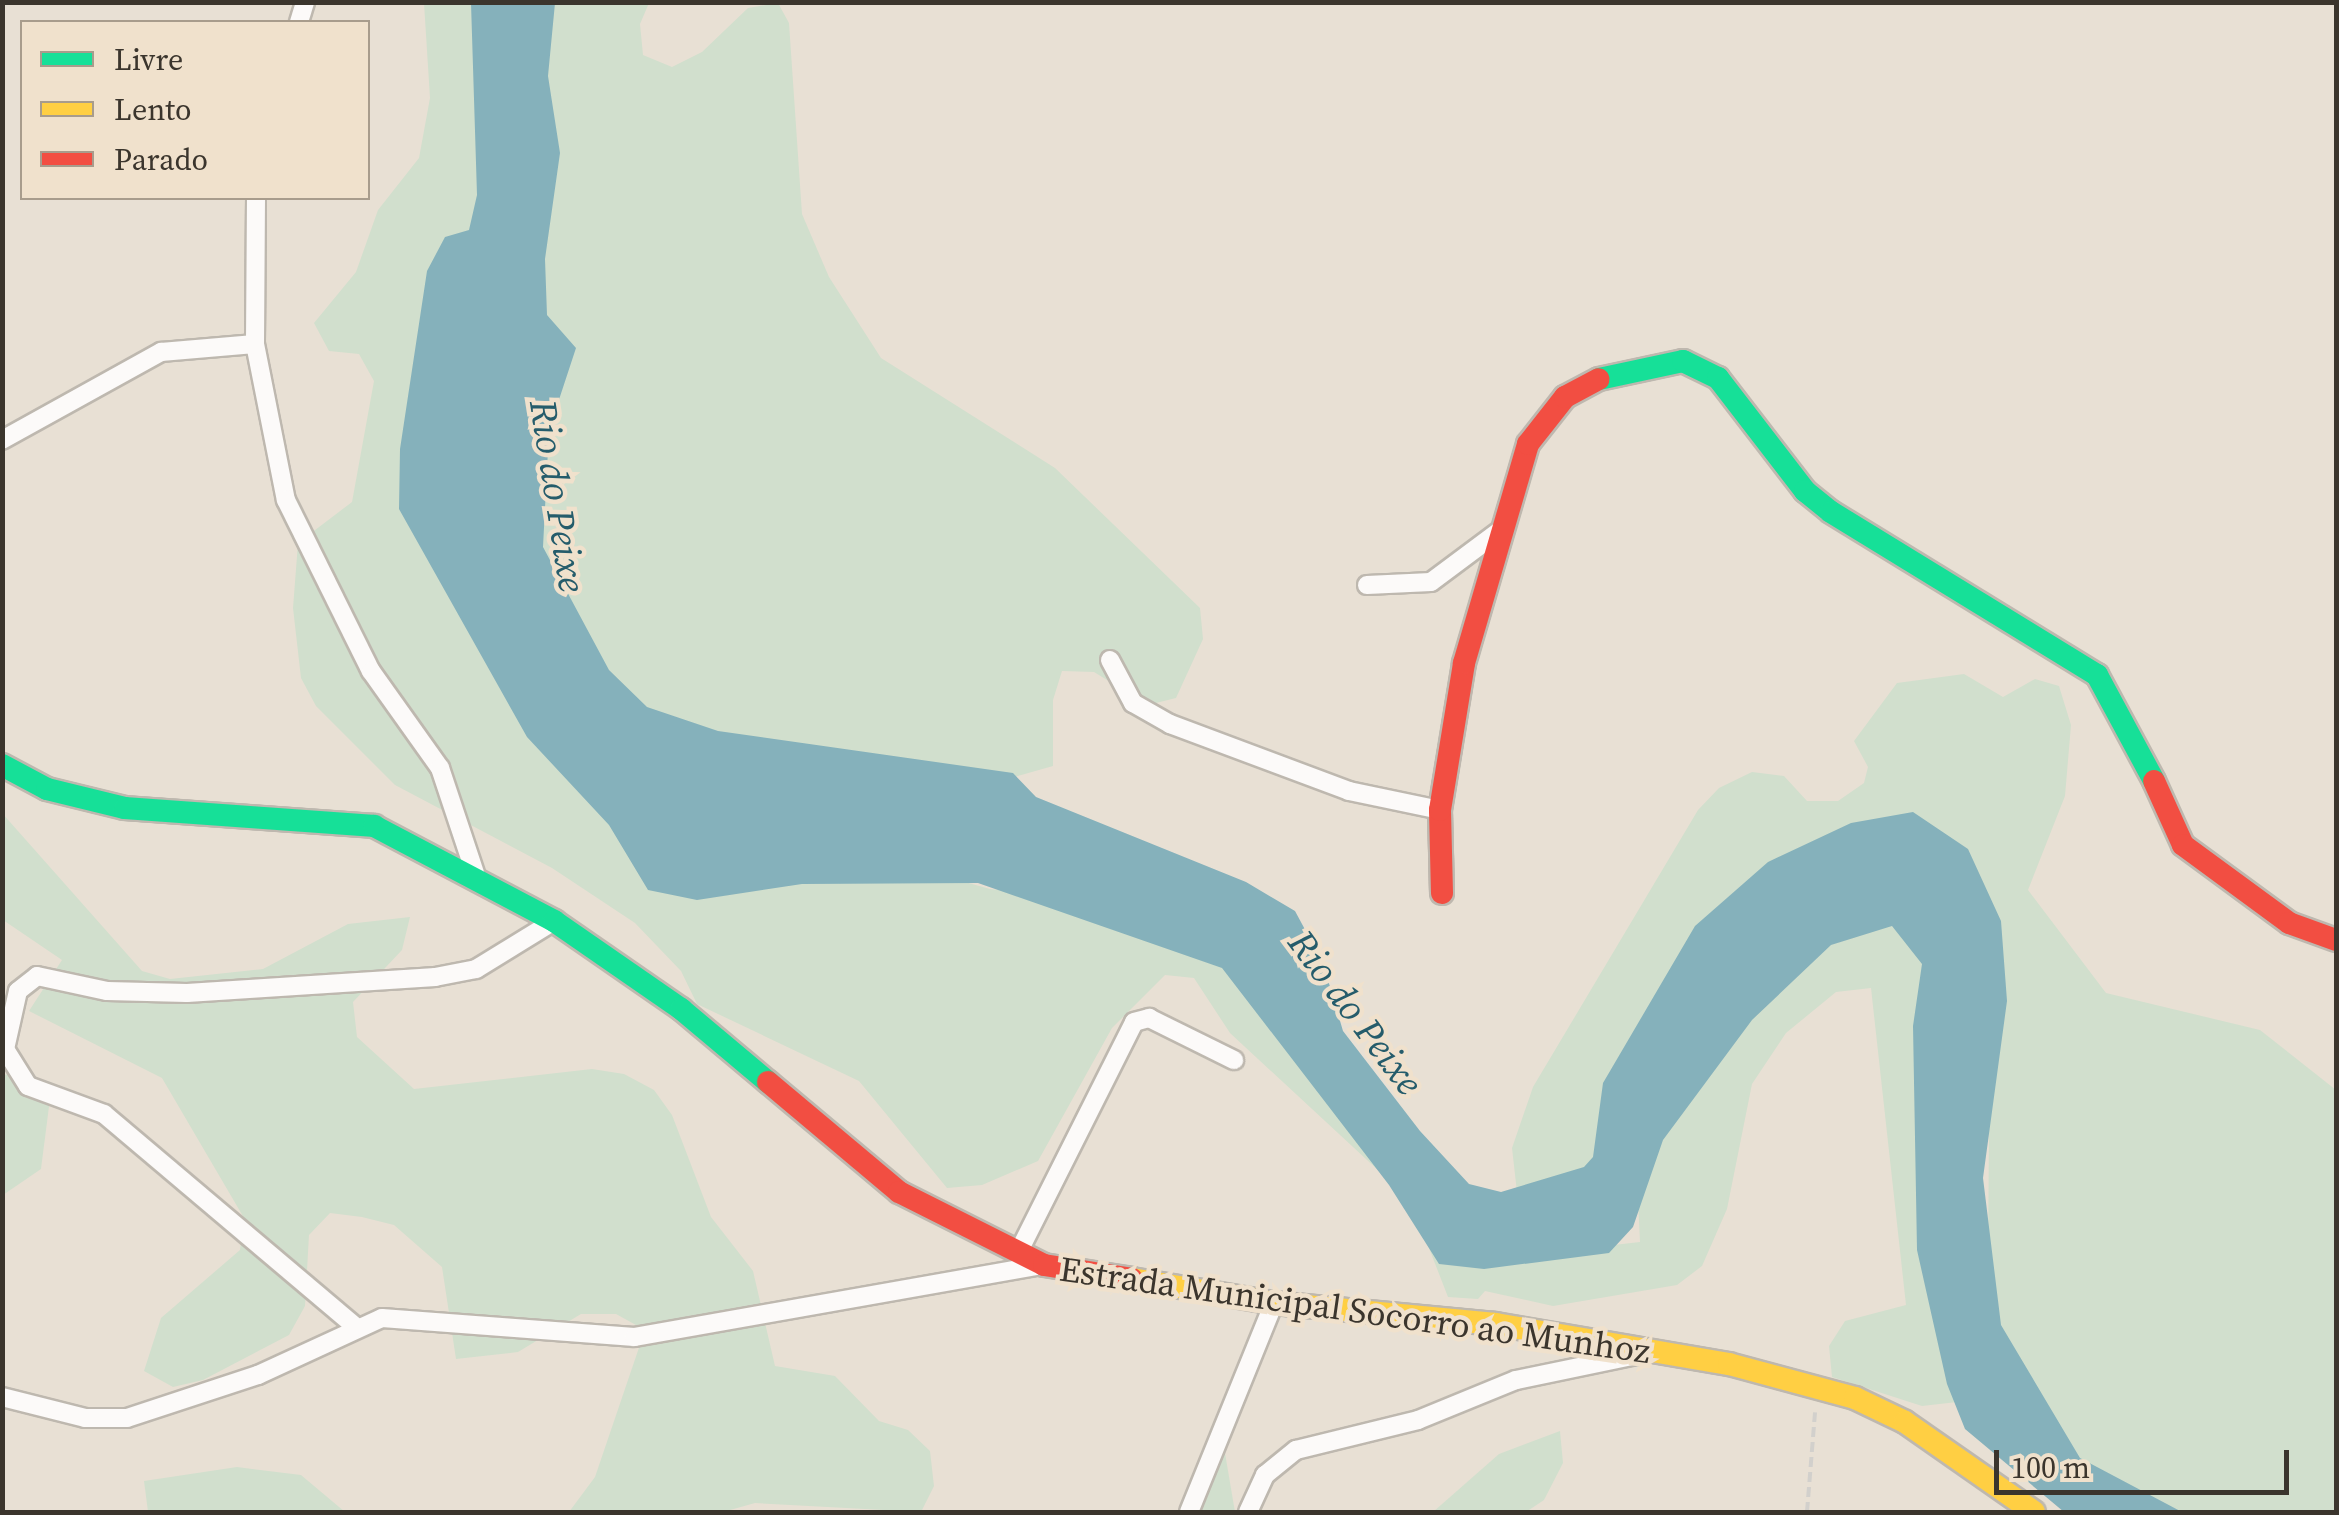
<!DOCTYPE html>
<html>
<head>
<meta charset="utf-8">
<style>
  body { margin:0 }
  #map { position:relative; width:2339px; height:1515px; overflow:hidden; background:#e8e0d4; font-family:"Source Serif 4",serif }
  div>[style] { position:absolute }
  .green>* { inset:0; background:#d1dfcd }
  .water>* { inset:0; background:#85b1bb }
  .path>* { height:4px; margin-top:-2px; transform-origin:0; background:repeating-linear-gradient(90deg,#d2d0cc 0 10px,transparent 0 15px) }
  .roads { filter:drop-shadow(2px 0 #beb8af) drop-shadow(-2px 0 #beb8af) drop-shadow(0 2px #beb8af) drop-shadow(0 -2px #beb8af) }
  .street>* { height:18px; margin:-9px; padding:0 9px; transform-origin:9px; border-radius:9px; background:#fcfaf9 }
  .fast>* { height:22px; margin:-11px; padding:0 11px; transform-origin:11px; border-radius:11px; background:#16e098 }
  .slow>* { height:22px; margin:-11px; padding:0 11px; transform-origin:11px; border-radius:11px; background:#ffcf43 }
  .jam>* { height:22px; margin:-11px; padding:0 11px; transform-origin:11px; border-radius:11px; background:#f24e42 }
  span { translate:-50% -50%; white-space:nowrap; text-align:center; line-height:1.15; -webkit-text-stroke:9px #f0e1cc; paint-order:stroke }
  .street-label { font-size:35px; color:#3b352d }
  .water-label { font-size:38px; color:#255c6b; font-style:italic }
  .frame { position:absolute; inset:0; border:5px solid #3b352d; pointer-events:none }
  .legend { position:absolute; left:20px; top:20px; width:350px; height:180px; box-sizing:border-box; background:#f0e1cc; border:2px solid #a89c8c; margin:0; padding:12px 18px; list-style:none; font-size:30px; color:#3b352d }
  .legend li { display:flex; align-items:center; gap:20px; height:50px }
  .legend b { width:50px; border:2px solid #a89c8c }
  .scale { position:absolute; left:1994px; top:1450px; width:295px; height:45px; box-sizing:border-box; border:5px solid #3b352d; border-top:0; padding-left:12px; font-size:30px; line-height:35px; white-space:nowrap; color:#3b352d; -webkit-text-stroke:8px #f0e1cc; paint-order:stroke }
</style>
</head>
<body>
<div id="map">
  <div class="green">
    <div style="clip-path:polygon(424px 3px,506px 3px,535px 664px,929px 872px,990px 889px,1169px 910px,1428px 1170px,1578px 1249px,1640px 1242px,1637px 1179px,1774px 964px,1895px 923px,1926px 923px,1957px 1402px,1922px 1406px,1832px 1377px,1829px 1346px,1845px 1321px,1906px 1305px,1871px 988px,1836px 992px,1786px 1033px,1752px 1084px,1727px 1209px,1702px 1266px,1677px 1285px,1553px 1306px,1485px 1291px,1478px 1299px,1448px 1297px,1415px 1212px,1394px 1185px,1230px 1033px,1194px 978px,1165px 975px,1112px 1028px,1038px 1161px,982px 1185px,947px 1188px,859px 1081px,697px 1004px,681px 971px,635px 923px,552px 868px,395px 785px,316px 706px,301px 678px,293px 608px,298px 543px,352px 502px,374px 381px,359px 354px,329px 351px,314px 323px,356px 272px,378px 210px,419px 158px,430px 98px)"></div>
    <div style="clip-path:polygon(549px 3px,649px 3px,640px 24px,643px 55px,672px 67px,702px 52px,748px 8px,778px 3px,789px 23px,802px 214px,829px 277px,881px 358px,1055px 468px,1200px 608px,1203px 639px,1176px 698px,1148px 705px,1094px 672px,1062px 671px,1053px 700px,1053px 766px,958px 793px,711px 762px,555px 630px,533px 507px,550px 446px,537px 259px)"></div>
    <div style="clip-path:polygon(1964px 674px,2003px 697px,2035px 679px,2059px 686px,2071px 725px,2065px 796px,2028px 890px,2106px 993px,2260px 1030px,2336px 1090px,2336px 1512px,2182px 1512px,2081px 1465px,2015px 1398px,1988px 1265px,1989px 1130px,1906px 849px,1598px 1182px,1519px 1210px,1512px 1148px,1533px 1087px,1698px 810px,1719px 788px,1752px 772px,1784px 776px,1807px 801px,1838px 801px,1864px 783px,1868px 767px,1854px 741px,1897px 683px)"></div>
    <div style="clip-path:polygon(2px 813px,142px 971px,170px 979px,263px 969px,348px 924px,410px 917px,402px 950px,353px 1002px,357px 1037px,414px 1089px,592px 1069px,624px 1074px,654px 1090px,672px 1115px,711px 1217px,753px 1271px,775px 1366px,835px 1376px,879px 1421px,908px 1430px,930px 1451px,934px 1486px,921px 1512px,755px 1503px,723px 1512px,569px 1512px,595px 1477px,645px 1330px,616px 1314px,581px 1314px,518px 1352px,456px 1359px,442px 1267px,394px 1225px,362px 1217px,330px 1213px,309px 1235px,305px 1306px,289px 1335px,203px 1380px,173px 1387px,144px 1371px,161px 1318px,240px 1250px,244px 1218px,162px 1078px,29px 1011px,62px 960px,3px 920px)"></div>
    <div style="clip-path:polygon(29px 1072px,50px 1099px,41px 1169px,3px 1195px,3px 1075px)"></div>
    <div style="clip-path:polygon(1560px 1431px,1563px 1463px,1544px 1500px,1526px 1512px,1433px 1512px,1499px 1454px)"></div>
    <div style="clip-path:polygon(1225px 1453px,1235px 1512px,1190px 1512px)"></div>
    <div style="clip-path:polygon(237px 1467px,301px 1475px,345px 1512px,148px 1512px,144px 1481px)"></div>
  </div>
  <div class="water">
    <div style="clip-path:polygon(471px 3px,555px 3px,548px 76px,560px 153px,545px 259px,547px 315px,576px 348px,549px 430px,543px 547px,609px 670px,647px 707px,718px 731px,1013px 773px,1036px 797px,1246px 882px,1295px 911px,1323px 963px,1343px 1031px,1420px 1131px,1469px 1184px,1501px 1192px,1584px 1167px,1593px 1157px,1603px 1083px,1695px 926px,1768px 862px,1851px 823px,1913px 812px,1968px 849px,2001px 921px,2007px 1001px,1983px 1178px,2001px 1325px,2080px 1458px,2182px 1512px,2064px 1512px,1965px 1429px,1947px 1384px,1917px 1250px,1913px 1026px,1922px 964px,1892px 926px,1831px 945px,1752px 1020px,1663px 1140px,1633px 1227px,1609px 1253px,1484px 1269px,1439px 1264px,1389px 1185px,1222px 968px,978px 883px,802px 884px,697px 900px,648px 890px,609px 825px,527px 737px,399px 509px,400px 449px,427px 271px,445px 237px,469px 230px,477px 195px)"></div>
  </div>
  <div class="path">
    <div style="left:1807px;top:1512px;width:100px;rotate:-85.4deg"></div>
  </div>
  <div class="roads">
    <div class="street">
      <div style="left:299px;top:22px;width:21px;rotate:-73deg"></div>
      <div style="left:256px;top:198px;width:146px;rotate:90.4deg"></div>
      <div style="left:255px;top:344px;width:159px;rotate:78.8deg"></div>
      <div style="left:286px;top:500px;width:191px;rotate:63.6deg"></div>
      <div style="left:371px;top:671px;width:119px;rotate:54.6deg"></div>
      <div style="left:440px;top:768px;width:114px;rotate:71.6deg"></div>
      <div style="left:2px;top:440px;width:182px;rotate:-29deg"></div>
      <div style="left:161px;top:352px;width:94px;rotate:-4.9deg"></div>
      <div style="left:1367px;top:585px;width:64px;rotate:-2.7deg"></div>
      <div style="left:1431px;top:582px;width:84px;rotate:-36.7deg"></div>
      <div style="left:1110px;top:660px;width:49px;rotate:61.9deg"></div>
      <div style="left:1133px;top:703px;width:43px;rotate:29.6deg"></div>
      <div style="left:1170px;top:724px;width:191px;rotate:20.5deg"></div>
      <div style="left:1349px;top:791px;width:93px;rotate:11.8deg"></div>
      <div style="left:1018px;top:1253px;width:258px;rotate:-63.3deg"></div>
      <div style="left:1134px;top:1022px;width:16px;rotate:-15deg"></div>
      <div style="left:1149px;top:1018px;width:95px;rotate:26.3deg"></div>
      <div style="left:356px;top:1327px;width:330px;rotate:-139.8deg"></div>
      <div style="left:104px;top:1114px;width:81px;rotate:-159.8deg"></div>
      <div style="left:28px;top:1086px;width:44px;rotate:-121.9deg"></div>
      <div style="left:5px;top:1049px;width:59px;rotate:-77.4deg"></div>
      <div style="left:18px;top:991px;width:24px;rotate:-38deg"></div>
      <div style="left:37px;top:976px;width:72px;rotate:12.1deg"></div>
      <div style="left:107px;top:991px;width:80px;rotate:1.4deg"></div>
      <div style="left:187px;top:993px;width:249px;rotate:-3.7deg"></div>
      <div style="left:435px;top:977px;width:42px;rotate:-11deg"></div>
      <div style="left:476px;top:969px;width:92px;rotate:-31.6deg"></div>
      <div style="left:2px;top:1397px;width:86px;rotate:14.2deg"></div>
      <div style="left:85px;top:1418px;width:42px"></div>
      <div style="left:127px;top:1418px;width:138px;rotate:-18.2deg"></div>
      <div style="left:258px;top:1375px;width:136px;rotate:-24.7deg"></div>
      <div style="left:382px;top:1318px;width:253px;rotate:4.3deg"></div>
      <div style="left:634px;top:1337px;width:416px;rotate:-10deg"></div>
      <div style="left:1189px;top:1512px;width:226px;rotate:-67.9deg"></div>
      <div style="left:1248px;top:1512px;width:41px;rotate:-65.3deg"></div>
      <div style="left:1265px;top:1475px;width:40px;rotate:-39deg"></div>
      <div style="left:1296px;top:1450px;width:126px;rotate:-13.8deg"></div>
      <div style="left:1418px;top:1420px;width:106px;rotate:-22.2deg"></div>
      <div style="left:1516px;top:1380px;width:128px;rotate:-11.7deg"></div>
    </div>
    <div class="fast">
      <div style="left:1599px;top:379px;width:86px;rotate:-12.1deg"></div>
      <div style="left:1683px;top:361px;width:39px;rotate:26deg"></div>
      <div style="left:1718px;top:378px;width:143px;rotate:52.4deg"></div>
      <div style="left:1805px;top:491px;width:33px;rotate:39deg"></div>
      <div style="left:1831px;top:512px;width:312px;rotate:31.5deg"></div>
      <div style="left:2097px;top:675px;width:120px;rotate:61.7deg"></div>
      <div style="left:2px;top:765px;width:51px;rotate:28.1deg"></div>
      <div style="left:47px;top:789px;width:80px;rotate:13.7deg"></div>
      <div style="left:125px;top:808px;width:250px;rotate:4.1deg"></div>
      <div style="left:374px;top:826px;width:204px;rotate:27.8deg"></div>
      <div style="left:554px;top:921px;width:155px;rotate:34.7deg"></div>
      <div style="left:681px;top:1009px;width:114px;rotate:40deg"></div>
    </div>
    <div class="slow">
      <div style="left:1132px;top:1279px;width:144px;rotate:9.6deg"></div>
      <div style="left:1274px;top:1303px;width:222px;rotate:5.4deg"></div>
      <div style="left:1495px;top:1324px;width:237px;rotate:9.7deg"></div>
      <div style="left:1729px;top:1364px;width:131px;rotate:15.1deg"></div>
      <div style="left:1855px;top:1398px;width:55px;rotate:25.6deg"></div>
      <div style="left:1905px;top:1422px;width:157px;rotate:34.9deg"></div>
    </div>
    <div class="jam">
      <div style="left:2154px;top:781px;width:70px;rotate:65.6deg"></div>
      <div style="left:2183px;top:845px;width:132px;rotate:36.3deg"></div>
      <div style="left:2289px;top:923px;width:50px;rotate:19.9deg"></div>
      <div style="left:1442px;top:893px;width:83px;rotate:-91.4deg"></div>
      <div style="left:1440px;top:810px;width:149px;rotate:-80.7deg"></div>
      <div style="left:1464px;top:663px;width:228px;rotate:-73.7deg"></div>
      <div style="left:1528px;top:444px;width:60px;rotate:-51.8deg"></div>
      <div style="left:1565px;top:397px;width:38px;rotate:-28deg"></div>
      <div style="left:768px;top:1082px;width:171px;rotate:40deg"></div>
      <div style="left:899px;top:1192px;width:162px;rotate:26.7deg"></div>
      <div style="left:1044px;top:1265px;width:89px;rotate:9deg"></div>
    </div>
  </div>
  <div class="street-label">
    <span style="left:1355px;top:1310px;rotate:8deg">Estrada Municipal Socorro ao Munhoz</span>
  </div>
  <div class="water-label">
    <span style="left:557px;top:496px;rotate:81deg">Rio do Peixe</span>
    <span style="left:1355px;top:1013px;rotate:53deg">Rio do Peixe</span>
  </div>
  <div class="frame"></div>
  <ul class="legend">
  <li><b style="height:12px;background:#16e098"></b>Livre</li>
  <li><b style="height:12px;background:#ffcf43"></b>Lento</li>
  <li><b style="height:12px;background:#f24e42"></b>Parado</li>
  </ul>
  <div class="scale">100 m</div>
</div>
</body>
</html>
